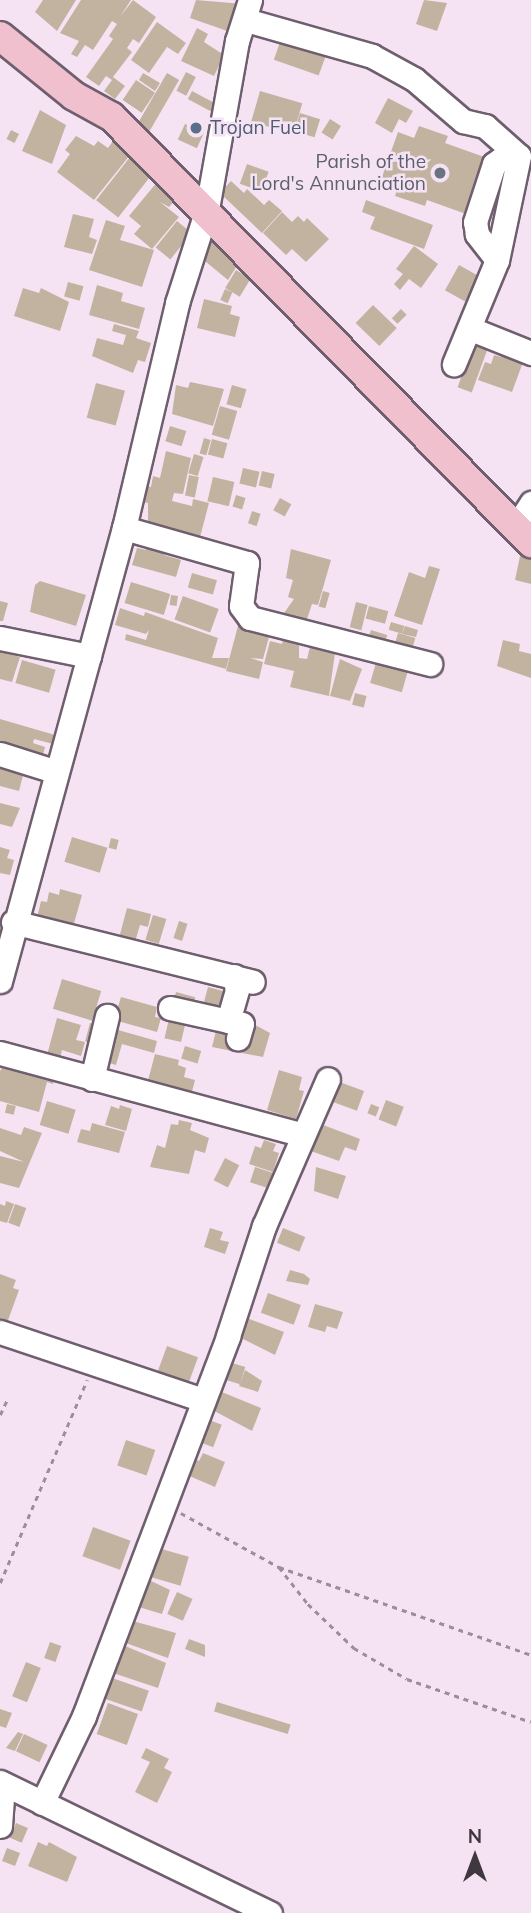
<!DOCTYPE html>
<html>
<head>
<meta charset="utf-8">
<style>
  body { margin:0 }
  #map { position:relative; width:531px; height:1913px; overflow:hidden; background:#f5e3f4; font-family:Mulish,sans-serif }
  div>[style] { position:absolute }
  .building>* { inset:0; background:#c2b3a1; transform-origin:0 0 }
  .path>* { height:2.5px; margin-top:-1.25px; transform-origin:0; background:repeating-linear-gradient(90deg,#9b8e9a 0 5px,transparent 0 10px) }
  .roads { filter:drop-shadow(2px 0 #6f5f6e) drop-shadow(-2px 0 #6f5f6e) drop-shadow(0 2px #6f5f6e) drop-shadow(0 -2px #6f5f6e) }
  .minor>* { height:23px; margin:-11.5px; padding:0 11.5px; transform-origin:11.5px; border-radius:11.5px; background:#fff }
  .major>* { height:28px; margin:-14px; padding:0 14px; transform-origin:14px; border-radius:14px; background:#f0c0ce }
  .dots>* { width:19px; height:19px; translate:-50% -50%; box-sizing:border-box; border:4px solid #f5e3f4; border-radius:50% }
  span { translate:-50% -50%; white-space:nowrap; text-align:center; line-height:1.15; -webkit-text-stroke:5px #f5e3f4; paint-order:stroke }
  .service-label { font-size:19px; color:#4e5e75 }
  .left { translate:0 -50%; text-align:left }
  .worship-label { font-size:19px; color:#5b616d }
  .right { translate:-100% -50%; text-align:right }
  .north { position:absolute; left:440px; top:1822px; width:70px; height:70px; -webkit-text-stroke:5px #f5e3f4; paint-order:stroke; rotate:0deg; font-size:19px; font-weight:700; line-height:28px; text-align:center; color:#3f383f }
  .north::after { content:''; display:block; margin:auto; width:24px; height:32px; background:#3f383f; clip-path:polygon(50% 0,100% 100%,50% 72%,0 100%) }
</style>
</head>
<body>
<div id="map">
  <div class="building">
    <div style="clip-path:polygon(43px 0,76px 0,57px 31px,35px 12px)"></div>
    <div style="clip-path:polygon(81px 0,131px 0,120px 17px,133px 0,156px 17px,139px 43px,133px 39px,127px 48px,132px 52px,113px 77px,125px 86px,115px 99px,104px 91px,112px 80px,106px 76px,99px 86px,86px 77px,113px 39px,109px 36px,117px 24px,112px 21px,93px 50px,85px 45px,77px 57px,71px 54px,79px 41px,60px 33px)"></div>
    <div style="clip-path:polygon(196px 0,243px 4px,233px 33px,190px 18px)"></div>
    <div style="clip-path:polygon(424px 0,447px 3px,437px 31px,416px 24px)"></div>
    <div style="clip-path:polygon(157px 22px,186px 43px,178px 54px,167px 47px,149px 73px,131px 60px)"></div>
    <div style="clip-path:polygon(197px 28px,208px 34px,204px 42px,224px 55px,214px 76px,181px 61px)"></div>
    <div style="left:281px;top:39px;width:28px;height:22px;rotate:19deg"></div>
    <div style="left:307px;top:49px;width:20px;height:21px;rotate:20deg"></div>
    <div style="left:186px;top:72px;width:11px;height:21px;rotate:27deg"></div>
    <div style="clip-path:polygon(143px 73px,160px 83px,155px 91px,139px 80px)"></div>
    <div style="left:167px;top:73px;width:14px;height:59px;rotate:30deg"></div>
    <div style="left:136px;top:80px;width:23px;height:24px;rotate:34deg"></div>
    <div style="left:192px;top:91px;width:26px;height:9px;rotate:28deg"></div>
    <div style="left:260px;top:91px;width:44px;height:32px;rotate:16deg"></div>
    <div style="clip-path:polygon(388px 98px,413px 111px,406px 123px,399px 119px,392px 133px,375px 123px)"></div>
    <div style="clip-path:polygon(40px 110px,66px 125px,52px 164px,22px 151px)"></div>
    <div style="left:300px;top:113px;width:21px;height:19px;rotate:17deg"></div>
    <div style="left:330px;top:119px;width:13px;height:16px;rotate:32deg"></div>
    <div style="left:185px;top:124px;width:21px;height:17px;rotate:25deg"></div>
    <div style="clip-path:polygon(419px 126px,448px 136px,445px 143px,487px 158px,466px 214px,427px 200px,425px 206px,395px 196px,399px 184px,382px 177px,398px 132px,414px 138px)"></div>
    <div style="left:11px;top:130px;width:9px;height:10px;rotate:27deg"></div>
    <div style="clip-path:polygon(76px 136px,94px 146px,98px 141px,108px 148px,113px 141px,130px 155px,94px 200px,57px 172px,70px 154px,65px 150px)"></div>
    <div style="left:130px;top:157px;width:28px;height:55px;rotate:38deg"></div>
    <div style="left:247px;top:164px;width:23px;height:21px;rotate:20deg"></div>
    <div style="clip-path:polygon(158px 181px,178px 197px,169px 207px,160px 202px,179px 217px,152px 249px,134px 234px,141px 226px,129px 216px)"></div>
    <div style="clip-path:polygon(231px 181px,244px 193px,247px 189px,264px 205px,269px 200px,282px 211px,262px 233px,220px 193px)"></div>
    <div style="clip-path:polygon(366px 200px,433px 225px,424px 249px,370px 229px,375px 217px,362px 212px)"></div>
    <div style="clip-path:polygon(282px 212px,292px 222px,298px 216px,304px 222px,307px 218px,329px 239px,306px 262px,292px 249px,286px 255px,263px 233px)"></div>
    <div style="clip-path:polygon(73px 214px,94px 219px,89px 237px,97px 240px,92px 254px,64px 247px)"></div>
    <div style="clip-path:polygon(106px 220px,125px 226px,120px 240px,154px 250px,142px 287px,89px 270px)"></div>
    <div style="left:177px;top:221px;width:19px;height:34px;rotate:39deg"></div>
    <div style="clip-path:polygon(212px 239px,242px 258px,228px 280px,200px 257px)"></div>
    <div style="clip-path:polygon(414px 246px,438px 264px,421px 288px,409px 279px,400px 290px,394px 284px,403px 274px,396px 269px)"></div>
    <div style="left:459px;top:265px;width:23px;height:29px;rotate:29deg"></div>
    <div style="left:236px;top:270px;width:17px;height:21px;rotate:31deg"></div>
    <div style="left:68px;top:282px;width:16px;height:15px;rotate:15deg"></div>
    <div style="clip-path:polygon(97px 285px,123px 293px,121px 301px,145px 308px,139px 329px,89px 315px)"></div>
    <div style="clip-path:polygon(23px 288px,39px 293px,41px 288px,69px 302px,60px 331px,14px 316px)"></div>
    <div style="left:225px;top:289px;width:8px;height:12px;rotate:23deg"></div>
    <div style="clip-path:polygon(204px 299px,232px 306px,230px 314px,240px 317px,235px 337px,197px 328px)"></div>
    <div style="left:373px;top:305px;width:33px;height:25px;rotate:44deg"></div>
    <div style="left:401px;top:309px;width:8px;height:13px;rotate:45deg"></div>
    <div style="clip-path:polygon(114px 324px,139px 331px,136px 338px,151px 343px,145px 362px,138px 360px,133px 373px,92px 356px,97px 338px,123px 345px,126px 335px,112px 331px)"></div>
    <div style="left:473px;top:345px;width:15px;height:45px;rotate:20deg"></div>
    <div style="clip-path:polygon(504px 349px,518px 354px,516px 360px,523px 362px,512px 392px,478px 380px,485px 362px,491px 364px,494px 355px,501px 357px)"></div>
    <div style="clip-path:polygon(190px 382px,224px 389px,213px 426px,172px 414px,176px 385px,188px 388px)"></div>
    <div style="left:96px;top:383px;width:30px;height:36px;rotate:15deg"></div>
    <div style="left:232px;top:385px;width:15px;height:20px;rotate:16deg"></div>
    <div style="left:220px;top:406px;width:18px;height:30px;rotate:16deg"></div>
    <div style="left:170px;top:426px;width:17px;height:16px;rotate:17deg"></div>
    <div style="left:204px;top:438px;width:7px;height:16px;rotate:16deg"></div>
    <div style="left:212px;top:439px;width:16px;height:16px;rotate:15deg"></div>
    <div style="clip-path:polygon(166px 451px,191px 458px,183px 494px,174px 493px,172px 501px,192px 506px,193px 499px,209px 503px,199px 541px,148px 528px,148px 503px,138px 501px,141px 485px,151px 487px,153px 476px,160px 478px)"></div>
    <div style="left:194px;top:454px;width:10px;height:20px;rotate:17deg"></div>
    <div style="left:243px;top:468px;width:17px;height:16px;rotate:13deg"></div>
    <div style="left:262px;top:471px;width:13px;height:15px;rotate:13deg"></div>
    <div style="left:189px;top:475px;width:10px;height:21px;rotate:11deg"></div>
    <div style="left:213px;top:477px;width:22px;height:25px;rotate:13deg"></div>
    <div style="left:236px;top:495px;width:10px;height:12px;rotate:17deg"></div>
    <div style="left:280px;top:498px;width:13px;height:14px;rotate:29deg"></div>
    <div style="left:252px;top:511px;width:9px;height:13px;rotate:18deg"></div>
    <div style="clip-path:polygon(148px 540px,167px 545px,164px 555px,181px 560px,176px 577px,132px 565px,137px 548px,146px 550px)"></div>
    <div style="clip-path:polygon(291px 549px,331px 560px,318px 605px,312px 604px,307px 619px,284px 613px,294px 599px,288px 597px,293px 580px,286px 578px)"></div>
    <div style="clip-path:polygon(520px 556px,531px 558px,531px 584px,515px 580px)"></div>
    <div style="clip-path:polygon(429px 566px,440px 569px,422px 625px,394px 616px,409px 572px,425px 578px)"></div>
    <div style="left:192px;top:573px;width:26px;height:15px;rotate:16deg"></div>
    <div style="clip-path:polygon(40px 581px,86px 595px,76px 626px,30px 612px,35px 585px)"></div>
    <div style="left:131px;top:582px;width:41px;height:22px;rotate:17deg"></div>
    <div style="left:323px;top:591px;width:7px;height:16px;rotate:16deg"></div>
    <div style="left:171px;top:595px;width:7px;height:10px;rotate:8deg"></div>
    <div style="left:183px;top:596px;width:38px;height:25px;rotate:20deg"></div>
    <div style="clip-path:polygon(0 601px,8px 603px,3px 621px,0 621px)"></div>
    <div style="left:356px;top:602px;width:12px;height:26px;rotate:14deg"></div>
    <div style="left:369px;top:606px;width:20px;height:13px;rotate:15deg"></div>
    <div style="clip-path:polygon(120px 608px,144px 616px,145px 612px,218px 638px,212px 658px,229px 658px,226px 669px,125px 640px,126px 634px,146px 640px,149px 630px,146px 634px,115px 625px)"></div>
    <div style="clip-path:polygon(239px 622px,251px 626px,249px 632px,269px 637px,263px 659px,250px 658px,263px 662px,259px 679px,226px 671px)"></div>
    <div style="left:391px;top:622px;width:14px;height:8px;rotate:17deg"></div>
    <div style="clip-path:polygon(405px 626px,418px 630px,416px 637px,402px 634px)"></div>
    <div style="left:371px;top:630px;width:17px;height:15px;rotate:17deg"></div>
    <div style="left:398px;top:633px;width:18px;height:18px;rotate:16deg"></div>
    <div style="clip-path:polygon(283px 639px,299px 643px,299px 658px,307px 659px,310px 647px,335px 653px,329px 696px,290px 687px,294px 671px,264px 664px,270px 641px,282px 644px)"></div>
    <div style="clip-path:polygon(503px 640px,520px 644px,519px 651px,531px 654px,531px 678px,497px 666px)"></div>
    <div style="clip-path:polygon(0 651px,20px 657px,12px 682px,0 679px)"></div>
    <div style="clip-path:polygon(340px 659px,362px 669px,350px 701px,330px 696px)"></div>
    <div style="left:377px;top:659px;width:33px;height:25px;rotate:16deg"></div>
    <div style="left:22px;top:660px;width:35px;height:24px;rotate:16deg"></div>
    <div style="left:355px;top:693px;width:12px;height:12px;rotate:14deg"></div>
    <div style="clip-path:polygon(0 719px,55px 735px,53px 744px,34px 739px,33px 743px,45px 747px,43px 755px,0 746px)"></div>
    <div style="clip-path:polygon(0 757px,26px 764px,19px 791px,0 786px)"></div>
    <div style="clip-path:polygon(0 803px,20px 808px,12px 827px,0 824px)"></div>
    <div style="left:72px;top:837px;width:37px;height:26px;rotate:17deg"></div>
    <div style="left:111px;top:838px;width:8px;height:10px;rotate:14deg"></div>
    <div style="clip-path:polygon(0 847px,10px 850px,7px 858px,14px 860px,10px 875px,0 873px)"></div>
    <div style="clip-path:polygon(60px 889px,82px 895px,73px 927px,37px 918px,41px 901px,47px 902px,49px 892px,59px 895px)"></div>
    <div style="clip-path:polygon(127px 908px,151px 914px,148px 927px,140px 925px,135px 942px,119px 938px)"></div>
    <div style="left:153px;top:915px;width:14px;height:26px;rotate:17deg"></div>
    <div style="left:179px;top:921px;width:9px;height:18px;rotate:18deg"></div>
    <div style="left:62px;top:979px;width:41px;height:31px;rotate:17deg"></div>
    <div style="left:208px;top:987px;width:24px;height:26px;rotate:15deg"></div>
    <div style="left:176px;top:992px;width:20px;height:15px;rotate:15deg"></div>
    <div style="clip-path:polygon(121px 997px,157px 1007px,155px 1017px,161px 1018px,157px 1032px,114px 1020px)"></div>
    <div style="left:171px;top:1010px;width:17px;height:29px;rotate:13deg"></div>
    <div style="clip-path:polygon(57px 1018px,81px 1025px,76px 1040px,85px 1042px,81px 1056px,62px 1050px,60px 1058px,47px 1055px)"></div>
    <div style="clip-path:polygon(248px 1021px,270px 1033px,263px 1057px,212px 1047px,218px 1023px)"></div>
    <div style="left:90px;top:1023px;width:11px;height:19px;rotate:15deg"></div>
    <div style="clip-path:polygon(111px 1028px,157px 1041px,154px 1053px,122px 1044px,116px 1065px,103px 1061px)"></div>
    <div style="left:185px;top:1046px;width:17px;height:13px;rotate:17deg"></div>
    <div style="clip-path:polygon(155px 1054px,179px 1060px,178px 1065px,186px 1068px,184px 1077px,195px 1080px,190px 1099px,146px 1088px)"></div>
    <div style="clip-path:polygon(6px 1061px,55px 1076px,53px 1084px,47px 1082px,39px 1112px,0 1101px,0 1071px)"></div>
    <div style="clip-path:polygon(279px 1070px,302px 1077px,299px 1090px,304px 1091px,296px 1119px,267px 1110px)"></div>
    <div style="left:334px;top:1080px;width:32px;height:21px;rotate:20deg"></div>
    <div style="left:386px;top:1100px;width:19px;height:21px;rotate:21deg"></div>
    <div style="left:47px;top:1101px;width:30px;height:25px;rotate:17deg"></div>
    <div style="left:7px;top:1104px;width:9px;height:9px;rotate:13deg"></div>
    <div style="left:371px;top:1104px;width:9px;height:10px;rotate:21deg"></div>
    <div style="clip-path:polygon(120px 1105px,132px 1109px,126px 1131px,105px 1125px,111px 1106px,119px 1109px)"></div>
    <div style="clip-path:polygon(179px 1120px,192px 1123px,190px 1130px,209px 1138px,205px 1153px,195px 1150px,189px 1174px,150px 1167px,157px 1145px,165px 1148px,171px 1124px,178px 1125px)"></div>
    <div style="clip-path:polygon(92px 1123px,125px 1132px,119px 1153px,77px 1142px,81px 1129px,90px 1131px)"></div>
    <div style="clip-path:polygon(318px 1123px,360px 1139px,356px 1151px,345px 1147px,339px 1161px,308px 1150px)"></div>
    <div style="clip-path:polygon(24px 1127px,42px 1133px,19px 1188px,0 1183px,0 1156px,24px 1162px,0 1151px,0 1128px,21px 1135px)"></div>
    <div style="clip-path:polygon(264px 1140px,276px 1144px,273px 1151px,279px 1153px,273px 1172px,249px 1164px,255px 1146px,261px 1148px)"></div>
    <div style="left:225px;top:1158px;width:16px;height:25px;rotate:27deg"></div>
    <div style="left:255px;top:1167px;width:20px;height:16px;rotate:18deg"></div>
    <div style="clip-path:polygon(316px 1167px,346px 1176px,338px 1199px,314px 1191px)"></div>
    <div style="clip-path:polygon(6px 1201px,14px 1204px,7px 1223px,0 1221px,0 1204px,5px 1206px)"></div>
    <div style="left:15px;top:1204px;width:12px;height:20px;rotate:20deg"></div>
    <div style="clip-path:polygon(210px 1228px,223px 1232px,220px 1240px,229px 1242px,225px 1254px,204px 1247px)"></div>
    <div style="left:283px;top:1228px;width:24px;height:16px;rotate:22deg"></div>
    <div style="clip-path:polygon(290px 1270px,304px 1274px,310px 1279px,308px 1285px,286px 1281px)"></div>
    <div style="clip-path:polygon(0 1274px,16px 1280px,13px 1288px,19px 1290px,7px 1323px,0 1321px)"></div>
    <div style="left:268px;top:1293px;width:35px;height:21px;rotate:20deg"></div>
    <div style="clip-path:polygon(315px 1304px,343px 1312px,337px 1329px,327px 1326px,325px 1332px,308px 1327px)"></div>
    <div style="clip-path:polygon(244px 1317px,284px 1332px,275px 1355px,237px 1336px)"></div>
    <div style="left:167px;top:1346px;width:33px;height:32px;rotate:20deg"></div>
    <div style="left:229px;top:1362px;width:17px;height:18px;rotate:17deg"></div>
    <div style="clip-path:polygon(245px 1370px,262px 1381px,258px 1392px,239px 1386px)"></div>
    <div style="clip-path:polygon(212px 1388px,261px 1408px,252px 1431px,205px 1406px)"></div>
    <div style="left:204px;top:1418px;width:19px;height:24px;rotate:21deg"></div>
    <div style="left:126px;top:1440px;width:31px;height:27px;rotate:19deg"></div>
    <div style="clip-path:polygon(203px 1453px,225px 1462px,215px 1487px,180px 1472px,187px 1456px,199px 1461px)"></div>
    <div style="left:93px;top:1527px;width:40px;height:31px;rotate:20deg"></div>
    <div style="left:158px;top:1548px;width:32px;height:30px;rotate:16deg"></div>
    <div style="clip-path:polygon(147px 1579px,170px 1590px,162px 1614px,132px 1605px)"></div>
    <div style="left:177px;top:1592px;width:17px;height:24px;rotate:24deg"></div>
    <div style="clip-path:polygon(122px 1618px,176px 1633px,168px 1658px,120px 1641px)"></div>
    <div style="clip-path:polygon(189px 1639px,205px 1645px,205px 1657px,185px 1649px)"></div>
    <div style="left:50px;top:1642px;width:12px;height:17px;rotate:20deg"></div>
    <div style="clip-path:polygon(118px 1643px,166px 1663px,158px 1688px,104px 1670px)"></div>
    <div style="left:26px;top:1662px;width:16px;height:37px;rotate:22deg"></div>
    <div style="left:112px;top:1678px;width:39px;height:22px;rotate:19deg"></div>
    <div style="left:217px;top:1702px;width:77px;height:10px;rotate:17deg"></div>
    <div style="left:108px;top:1703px;width:32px;height:33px;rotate:20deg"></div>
    <div style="clip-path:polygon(0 1709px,12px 1713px,6px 1728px,0 1726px)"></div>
    <div style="clip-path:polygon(18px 1732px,23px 1734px,15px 1751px,6px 1748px)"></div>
    <div style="left:24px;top:1734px;width:26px;height:19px;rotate:25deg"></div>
    <div style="clip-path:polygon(146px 1748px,169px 1759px,164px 1768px,172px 1772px,157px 1803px,135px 1792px,150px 1762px,141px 1758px)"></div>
    <div style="left:16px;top:1823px;width:13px;height:16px;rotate:23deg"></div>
    <div style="clip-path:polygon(38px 1842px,47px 1846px,49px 1842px,77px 1857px,67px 1882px,28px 1866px)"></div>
    <div style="left:7px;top:1848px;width:14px;height:14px;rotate:21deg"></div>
  </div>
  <div class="path">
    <div style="left:0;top:1415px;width:19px;rotate:-65deg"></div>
    <div style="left:181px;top:1513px;width:112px;rotate:28.9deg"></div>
    <div style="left:279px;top:1567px;width:267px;rotate:19.2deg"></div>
    <div style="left:279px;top:1567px;width:47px;rotate:51.9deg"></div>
    <div style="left:308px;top:1604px;width:64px;rotate:43.7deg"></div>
    <div style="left:354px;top:1648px;width:61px;rotate:30.3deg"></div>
    <div style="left:407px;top:1679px;width:131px;rotate:19.1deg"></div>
    <div style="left:0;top:1583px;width:221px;rotate:-66.8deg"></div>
  </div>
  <div class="roads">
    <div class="minor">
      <div style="left:246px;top:20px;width:131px;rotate:15.9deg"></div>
      <div style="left:372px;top:56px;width:48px;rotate:28.7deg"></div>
      <div style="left:414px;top:79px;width:65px;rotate:40.6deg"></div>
      <div style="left:463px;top:121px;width:23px;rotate:13deg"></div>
      <div style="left:485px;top:126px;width:45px;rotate:41.4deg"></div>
      <div style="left:519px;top:156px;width:106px;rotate:101.9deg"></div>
      <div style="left:497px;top:260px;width:113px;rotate:112.5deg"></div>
      <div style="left:497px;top:260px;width:33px;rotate:-128deg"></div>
      <div style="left:477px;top:234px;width:12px;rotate:-99deg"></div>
      <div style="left:475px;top:222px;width:61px;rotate:-71.9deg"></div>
      <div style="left:494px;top:164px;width:19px;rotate:-36deg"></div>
      <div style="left:509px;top:153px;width:10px;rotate:17deg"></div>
      <div style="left:471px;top:329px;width:65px;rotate:21.8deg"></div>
      <div style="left:124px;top:528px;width:128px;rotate:15.9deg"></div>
      <div style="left:247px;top:563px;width:43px;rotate:97.9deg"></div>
      <div style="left:241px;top:606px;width:15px;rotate:53deg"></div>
      <div style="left:250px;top:618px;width:186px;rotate:14.3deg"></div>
      <div style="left:515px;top:528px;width:30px;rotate:-57deg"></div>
      <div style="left:0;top:638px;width:91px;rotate:11.4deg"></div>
      <div style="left:0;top:754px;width:57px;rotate:17.5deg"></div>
      <div style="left:13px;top:922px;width:247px;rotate:14deg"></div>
      <div style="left:234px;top:976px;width:14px;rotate:78deg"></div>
      <div style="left:237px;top:990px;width:32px;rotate:106deg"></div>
      <div style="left:228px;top:1021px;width:14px;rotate:12deg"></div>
      <div style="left:242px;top:1024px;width:15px;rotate:106deg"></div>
      <div style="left:0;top:981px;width:470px;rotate:-74.7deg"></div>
      <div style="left:124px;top:528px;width:231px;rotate:-76.7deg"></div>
      <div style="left:177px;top:303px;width:99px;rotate:-72.3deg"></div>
      <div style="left:207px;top:209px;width:171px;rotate:-79.9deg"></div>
      <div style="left:237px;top:41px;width:43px;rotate:-72.4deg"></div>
      <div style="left:170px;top:1008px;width:59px;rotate:12.6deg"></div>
      <div style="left:0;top:1053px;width:314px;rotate:15.1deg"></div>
      <div style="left:92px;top:1079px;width:65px;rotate:-76.6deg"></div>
      <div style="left:0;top:1332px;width:214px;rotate:18.5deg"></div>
      <div style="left:0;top:1782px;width:300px;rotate:25.9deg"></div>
      <div style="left:42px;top:1803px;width:97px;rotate:-64.2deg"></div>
      <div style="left:84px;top:1716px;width:406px;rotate:-69.2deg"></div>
      <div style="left:228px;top:1336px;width:116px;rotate:-71.9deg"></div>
      <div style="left:264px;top:1226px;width:160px;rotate:-66.5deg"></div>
      <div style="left:0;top:1826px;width:42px;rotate:-85.9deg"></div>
    </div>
    <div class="major">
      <div style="left:0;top:36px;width:95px;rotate:39deg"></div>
      <div style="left:74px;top:96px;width:43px;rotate:28.9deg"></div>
      <div style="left:112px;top:117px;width:598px;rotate:45.47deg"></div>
    </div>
  </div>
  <div class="dots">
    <div style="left:196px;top:128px;background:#5c6f8a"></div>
    <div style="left:440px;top:173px;background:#6b7280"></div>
  </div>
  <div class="service-label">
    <span class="left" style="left:210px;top:128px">Trojan Fuel</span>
  </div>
  <div class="worship-label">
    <span class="right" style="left:426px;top:173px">Parish of the<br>Lord's Annunciation</span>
  </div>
  <div class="north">N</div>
</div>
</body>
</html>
